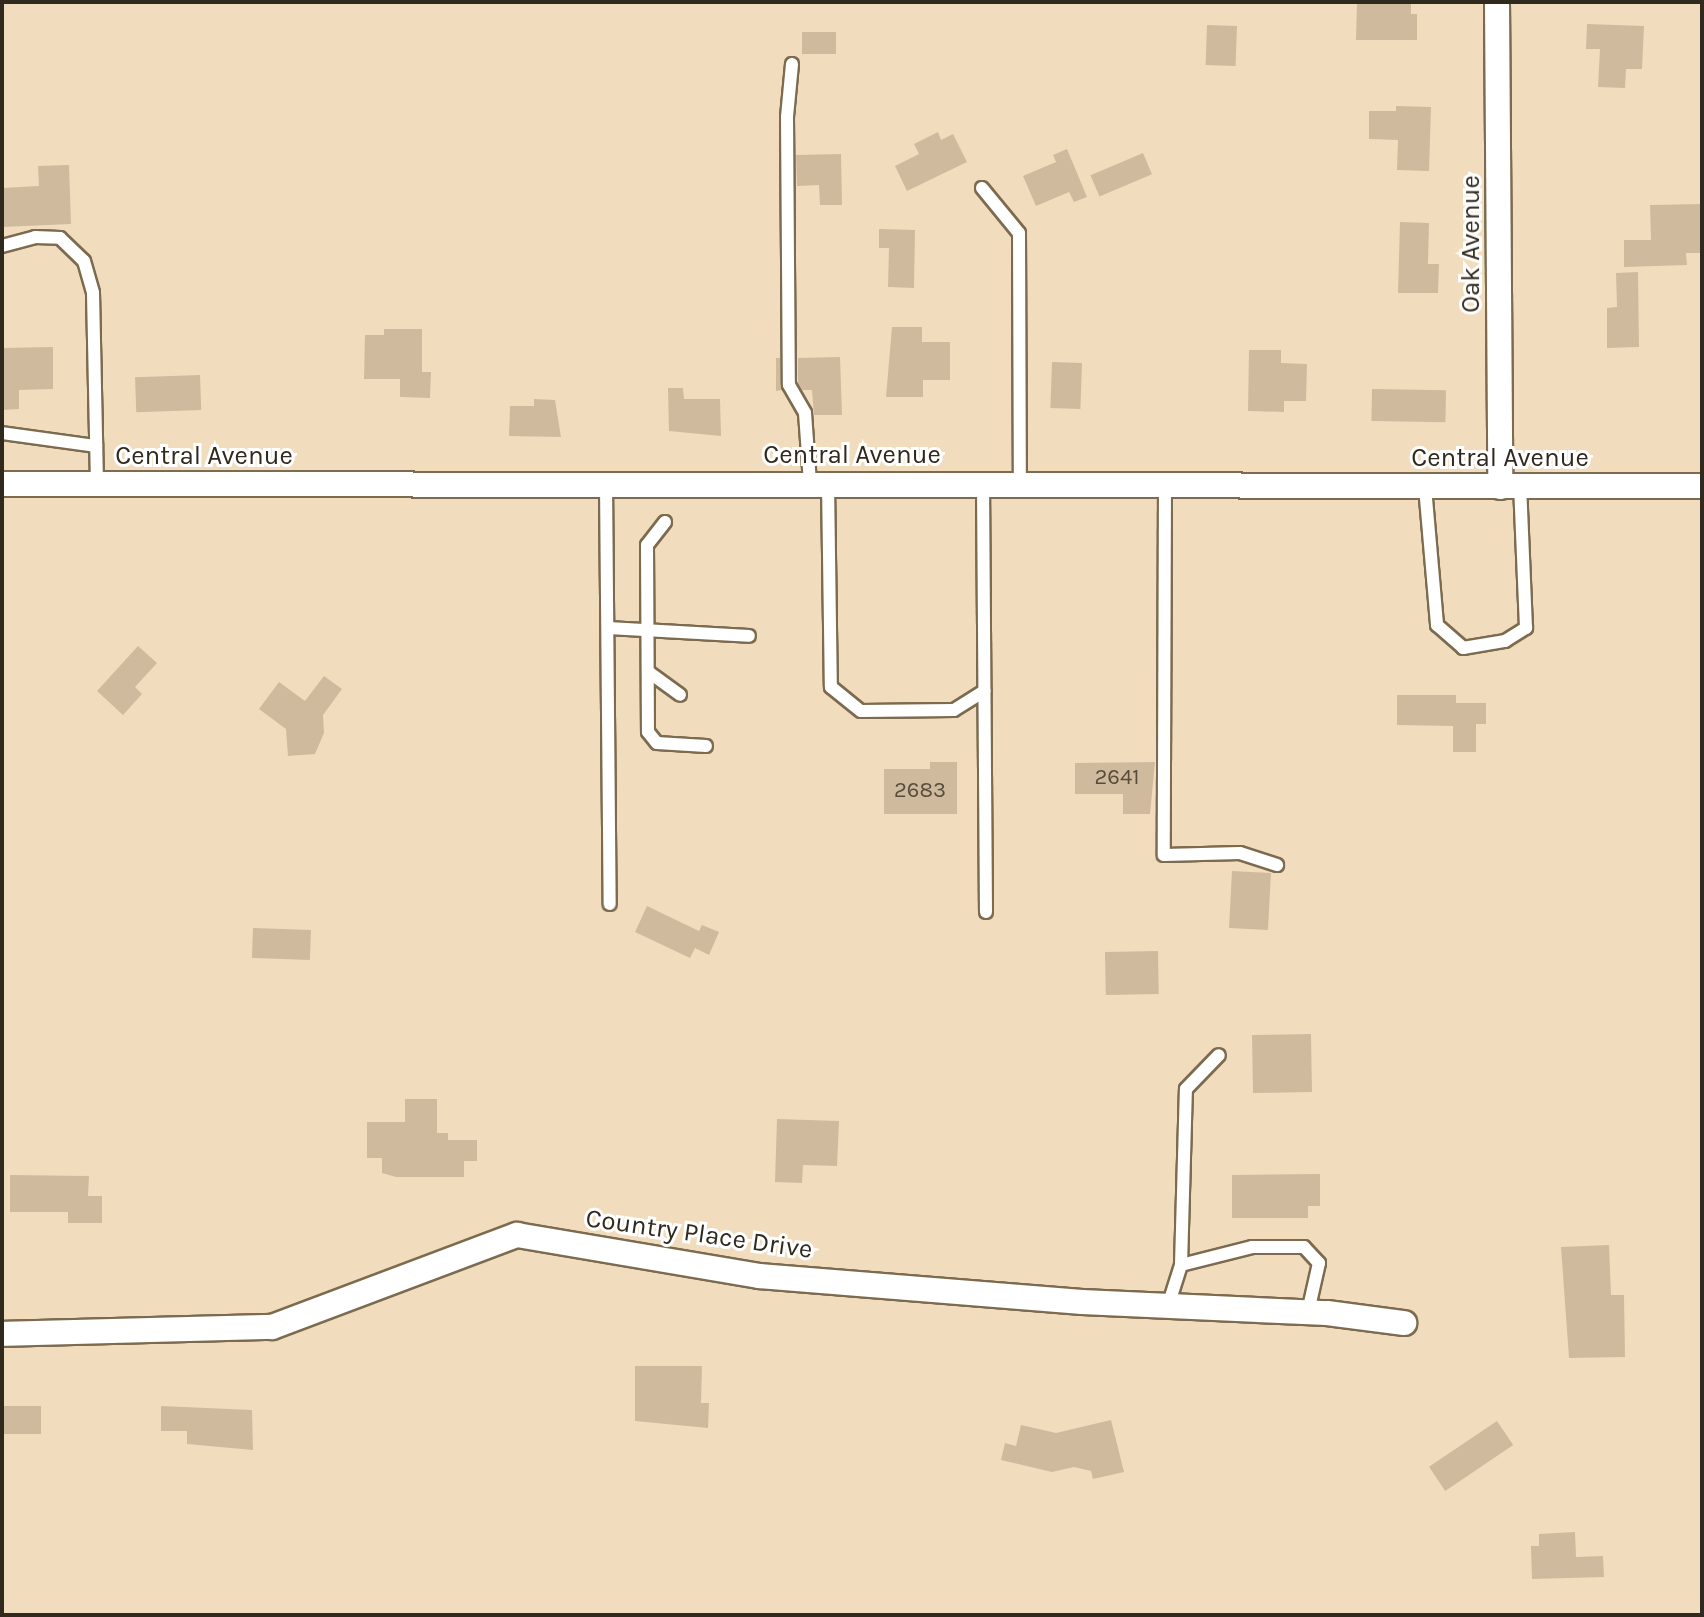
<!DOCTYPE html>
<html>
<head>
<meta charset="utf-8">
<style>
  body { margin:0 }
  #map { position:relative; width:1704px; height:1617px; overflow:hidden; background:#f1ddbe; font-family:Karla,sans-serif }
  div>[style] { position:absolute }
  .building>* { inset:0; background:#cfba9d; transform-origin:0 0 }
  .roads { filter:drop-shadow(2px 0 #7c6b4f) drop-shadow(-2px 0 #7c6b4f) drop-shadow(0 2px #7c6b4f) drop-shadow(0 -2px #7c6b4f) }
  .lane>* { height:12px; margin:-6px; padding:0 6px; transform-origin:6px; border-radius:6px; background:#fff }
  .street>* { height:24px; margin:-12px; padding:0 12px; transform-origin:12px; border-radius:12px; background:#fff }
  span { translate:-50% -50%; white-space:nowrap; text-align:center; line-height:1.15; -webkit-text-stroke:6px #fff; paint-order:stroke }
  .number-label { font-size:22px; color:#584d3d }
  .number-label span { -webkit-text-stroke-width:0 }
  .street-label { font-size:26px; color:#30291d }
  .frame { position:absolute; inset:0; border:4px solid #30291d; pointer-events:none }
</style>
</head>
<body>
<div id="map">
  <div class="building">
    <div style="clip-path:polygon(1357px 2px,1411px 2px,1411px 14px,1417px 14px,1417px 40px,1356px 40px)"></div>
    <div style="clip-path:polygon(1587px 24px,1644px 26px,1642px 69px,1626px 69px,1625px 88px,1598px 87px,1600px 49px,1586px 49px)"></div>
    <div style="left:1207px;top:25px;width:30px;height:40px;rotate:2deg"></div>
    <div style="left:802px;top:32px;width:34px;height:22px"></div>
    <div style="clip-path:polygon(1396px 106px,1431px 107px,1429px 171px,1397px 170px,1398px 140px,1369px 139px,1369px 111px,1396px 111px)"></div>
    <div style="clip-path:polygon(938px 132px,941px 140px,953px 134px,967px 162px,907px 191px,895px 166px,919px 154px,914px 144px)"></div>
    <div style="clip-path:polygon(1067px 149px,1087px 197px,1074px 202px,1069px 192px,1036px 206px,1023px 176px,1056px 162px,1053px 155px)"></div>
    <div style="left:1143px;top:153px;width:23px;height:57px;rotate:67deg"></div>
    <div style="clip-path:polygon(841px 154px,842px 205px,820px 205px,819px 185px,797px 186px,796px 155px)"></div>
    <div style="clip-path:polygon(69px 165px,71px 224px,2px 227px,2px 188px,39px 186px,38px 166px)"></div>
    <div style="clip-path:polygon(1702px 204px,1702px 253px,1686px 253px,1687px 265px,1624px 267px,1624px 240px,1651px 240px,1650px 205px)"></div>
    <div style="clip-path:polygon(1400px 222px,1429px 223px,1428px 264px,1439px 264px,1438px 293px,1398px 293px)"></div>
    <div style="clip-path:polygon(879px 229px,915px 230px,914px 288px,888px 287px,889px 248px,879px 248px)"></div>
    <div style="clip-path:polygon(1638px 272px,1639px 347px,1607px 348px,1607px 308px,1617px 307px,1616px 273px)"></div>
    <div style="clip-path:polygon(892px 327px,922px 327px,922px 342px,950px 342px,950px 380px,923px 380px,923px 397px,886px 397px)"></div>
    <div style="clip-path:polygon(384px 329px,422px 329px,422px 372px,431px 372px,430px 398px,400px 397px,400px 379px,364px 379px,365px 335px,384px 335px)"></div>
    <div style="clip-path:polygon(53px 347px,53px 389px,19px 390px,19px 409px,2px 410px,2px 348px)"></div>
    <div style="clip-path:polygon(1249px 350px,1281px 350px,1281px 363px,1307px 364px,1306px 401px,1284px 401px,1284px 412px,1248px 411px)"></div>
    <div style="clip-path:polygon(840px 357px,842px 415px,814px 415px,812px 390px,802px 390px,798px 383px,798px 358px)"></div>
    <div style="clip-path:polygon(776px 358px,780px 358px,782px 390px,776px 391px)"></div>
    <div style="left:1052px;top:362px;width:30px;height:46px;rotate:2deg"></div>
    <div style="left:200px;top:375px;width:35px;height:65px;rotate:88deg"></div>
    <div style="clip-path:polygon(668px 388px,683px 388px,684px 399px,720px 399px,721px 436px,669px 431px)"></div>
    <div style="left:1372px;top:389px;width:74px;height:32px;rotate:1deg"></div>
    <div style="clip-path:polygon(534px 399px,555px 400px,561px 437px,509px 436px,510px 406px,534px 406px)"></div>
    <div style="clip-path:polygon(138px 646px,157px 663px,135px 687px,142px 694px,123px 715px,97px 691px)"></div>
    <div style="clip-path:polygon(324px 676px,342px 689px,323px 715px,324px 733px,315px 754px,288px 756px,286px 729px,259px 709px,279px 682px,305px 701px)"></div>
    <div style="clip-path:polygon(1397px 695px,1456px 695px,1456px 703px,1486px 703px,1486px 724px,1476px 724px,1476px 752px,1453px 752px,1453px 726px,1397px 725px)"></div>
    <div style="clip-path:polygon(930px 762px,957px 762px,957px 814px,884px 814px,884px 769px,930px 769px)"></div>
    <div style="clip-path:polygon(1155px 762px,1150px 814px,1123px 814px,1123px 794px,1075px 794px,1075px 763px)"></div>
    <div style="left:1232px;top:871px;width:39px;height:57px;rotate:3deg"></div>
    <div style="clip-path:polygon(647px 906px,699px 931px,702px 925px,719px 932px,709px 955px,695px 948px,690px 958px,635px 932px)"></div>
    <div style="left:253px;top:928px;width:58px;height:30px;rotate:2deg"></div>
    <div style="left:1158px;top:951px;width:43px;height:53px;rotate:89deg"></div>
    <div style="left:1311px;top:1034px;width:58px;height:59px;rotate:89deg"></div>
    <div style="clip-path:polygon(405px 1099px,437px 1099px,437px 1133px,448px 1133px,448px 1140px,477px 1140px,477px 1161px,464px 1161px,464px 1177px,396px 1177px,382px 1173px,382px 1158px,367px 1158px,367px 1122px,405px 1122px)"></div>
    <div style="clip-path:polygon(777px 1119px,839px 1121px,837px 1166px,803px 1165px,802px 1183px,775px 1182px)"></div>
    <div style="clip-path:polygon(1320px 1174px,1320px 1206px,1308px 1206px,1308px 1218px,1232px 1218px,1232px 1175px)"></div>
    <div style="clip-path:polygon(10px 1175px,89px 1176px,88px 1196px,102px 1196px,102px 1223px,68px 1223px,68px 1212px,10px 1212px)"></div>
    <div style="clip-path:polygon(1609px 1245px,1611px 1295px,1624px 1295px,1625px 1357px,1569px 1358px,1561px 1247px)"></div>
    <div style="clip-path:polygon(635px 1366px,702px 1366px,701px 1403px,709px 1403px,708px 1428px,635px 1421px)"></div>
    <div style="left:2px;top:1406px;width:39px;height:28px"></div>
    <div style="clip-path:polygon(161px 1406px,252px 1410px,253px 1450px,187px 1444px,187px 1431px,161px 1431px)"></div>
    <div style="clip-path:polygon(1111px 1420px,1124px 1472px,1093px 1479px,1091px 1471px,1074px 1467px,1052px 1472px,1001px 1460px,1005px 1443px,1016px 1446px,1021px 1425px,1056px 1433px)"></div>
    <div style="left:1497px;top:1421px;width:29px;height:82px;rotate:56deg"></div>
    <div style="clip-path:polygon(1575px 1532px,1576px 1557px,1603px 1556px,1604px 1577px,1532px 1579px,1531px 1546px,1539px 1546px,1539px 1534px)"></div>
  </div>
  <div class="roads">
    <div class="lane">
      <div style="left:792px;top:64px;width:53px;rotate:95.4deg"></div>
      <div style="left:787px;top:117px;width:268px;rotate:89.6deg"></div>
      <div style="left:789px;top:385px;width:32px;rotate:60deg"></div>
      <div style="left:805px;top:413px;width:70px;rotate:85.9deg"></div>
      <div style="left:982px;top:188px;width:58px;rotate:50.6deg"></div>
      <div style="left:1019px;top:233px;width:251px;rotate:89.8deg"></div>
      <div style="left:2px;top:246px;width:34px;rotate:-15deg"></div>
      <div style="left:35px;top:237px;width:25px;rotate:2deg"></div>
      <div style="left:60px;top:238px;width:33px;rotate:44deg"></div>
      <div style="left:84px;top:261px;width:33px;rotate:74deg"></div>
      <div style="left:93px;top:293px;width:191px;rotate:88.8deg"></div>
      <div style="left:2px;top:433px;width:95px;rotate:7.9deg"></div>
      <div style="left:606px;top:483px;width:421px;rotate:89.5deg"></div>
      <div style="left:828px;top:483px;width:204px;rotate:89.2deg"></div>
      <div style="left:831px;top:687px;width:38px;rotate:39deg"></div>
      <div style="left:861px;top:711px;width:93px;rotate:-0.6deg"></div>
      <div style="left:954px;top:710px;width:36px;rotate:-32deg"></div>
      <div style="left:983px;top:484px;width:428px;rotate:89.6deg"></div>
      <div style="left:1165px;top:485px;width:370px;rotate:90.2deg"></div>
      <div style="left:1164px;top:855px;width:76px;rotate:-1.5deg"></div>
      <div style="left:1240px;top:853px;width:39px;rotate:18deg"></div>
      <div style="left:1425px;top:487px;width:139px;rotate:85deg"></div>
      <div style="left:1437px;top:625px;width:35px;rotate:41deg"></div>
      <div style="left:1463px;top:648px;width:43px;rotate:-9.5deg"></div>
      <div style="left:1505px;top:641px;width:25px;rotate:-32deg"></div>
      <div style="left:1526px;top:628px;width:141px;rotate:-92.4deg"></div>
      <div style="left:665px;top:522px;width:29px;rotate:128deg"></div>
      <div style="left:647px;top:545px;width:187px;rotate:89.7deg"></div>
      <div style="left:648px;top:732px;width:14px;rotate:51deg"></div>
      <div style="left:657px;top:743px;width:49px;rotate:3.5deg"></div>
      <div style="left:608px;top:628px;width:141px;rotate:3.2deg"></div>
      <div style="left:650px;top:673px;width:37px;rotate:36deg"></div>
      <div style="left:1181px;top:1265px;width:176px;rotate:-88.4deg"></div>
      <div style="left:1186px;top:1089px;width:47px;rotate:-45.9deg"></div>
      <div style="left:1168px;top:1306px;width:43px;rotate:-72.4deg"></div>
      <div style="left:1181px;top:1265px;width:73px;rotate:-14.2deg"></div>
      <div style="left:1252px;top:1247px;width:52px"></div>
      <div style="left:1304px;top:1247px;width:22px;rotate:47deg"></div>
      <div style="left:1319px;top:1263px;width:50px;rotate:102.7deg"></div>
    </div>
    <div class="street">
      <div style="left:1497px;top:2px;width:485px;rotate:89.6deg"></div>
      <div style="left:2px;top:484px;width:1700px;rotate:0.07deg"></div>
      <div style="left:2px;top:1334px;width:270px;rotate:-1.5deg"></div>
      <div style="left:272px;top:1327px;width:262px;rotate:-20.6deg"></div>
      <div style="left:517px;top:1235px;width:245px;rotate:9.6deg"></div>
      <div style="left:759px;top:1276px;width:324px;rotate:4.6deg"></div>
      <div style="left:1082px;top:1302px;width:245px;rotate:2.6deg"></div>
      <div style="left:1327px;top:1313px;width:78px;rotate:7.4deg"></div>
    </div>
  </div>
  <div class="number-label">
    <span style="left:1117px;top:778px">2641</span>
    <span style="left:920px;top:791px">2683</span>
  </div>
  <div class="street-label">
    <span style="left:1471px;top:244px;rotate:-90deg">Oak Avenue</span>
    <span style="left:852px;top:455px">Central Avenue</span>
    <span style="left:204px;top:456px">Central Avenue</span>
    <span style="left:1500px;top:458px">Central Avenue</span>
    <span style="left:699px;top:1234px;rotate:8deg">Country Place Drive</span>
  </div>
  <div class="frame"></div>
</div>
</body>
</html>
